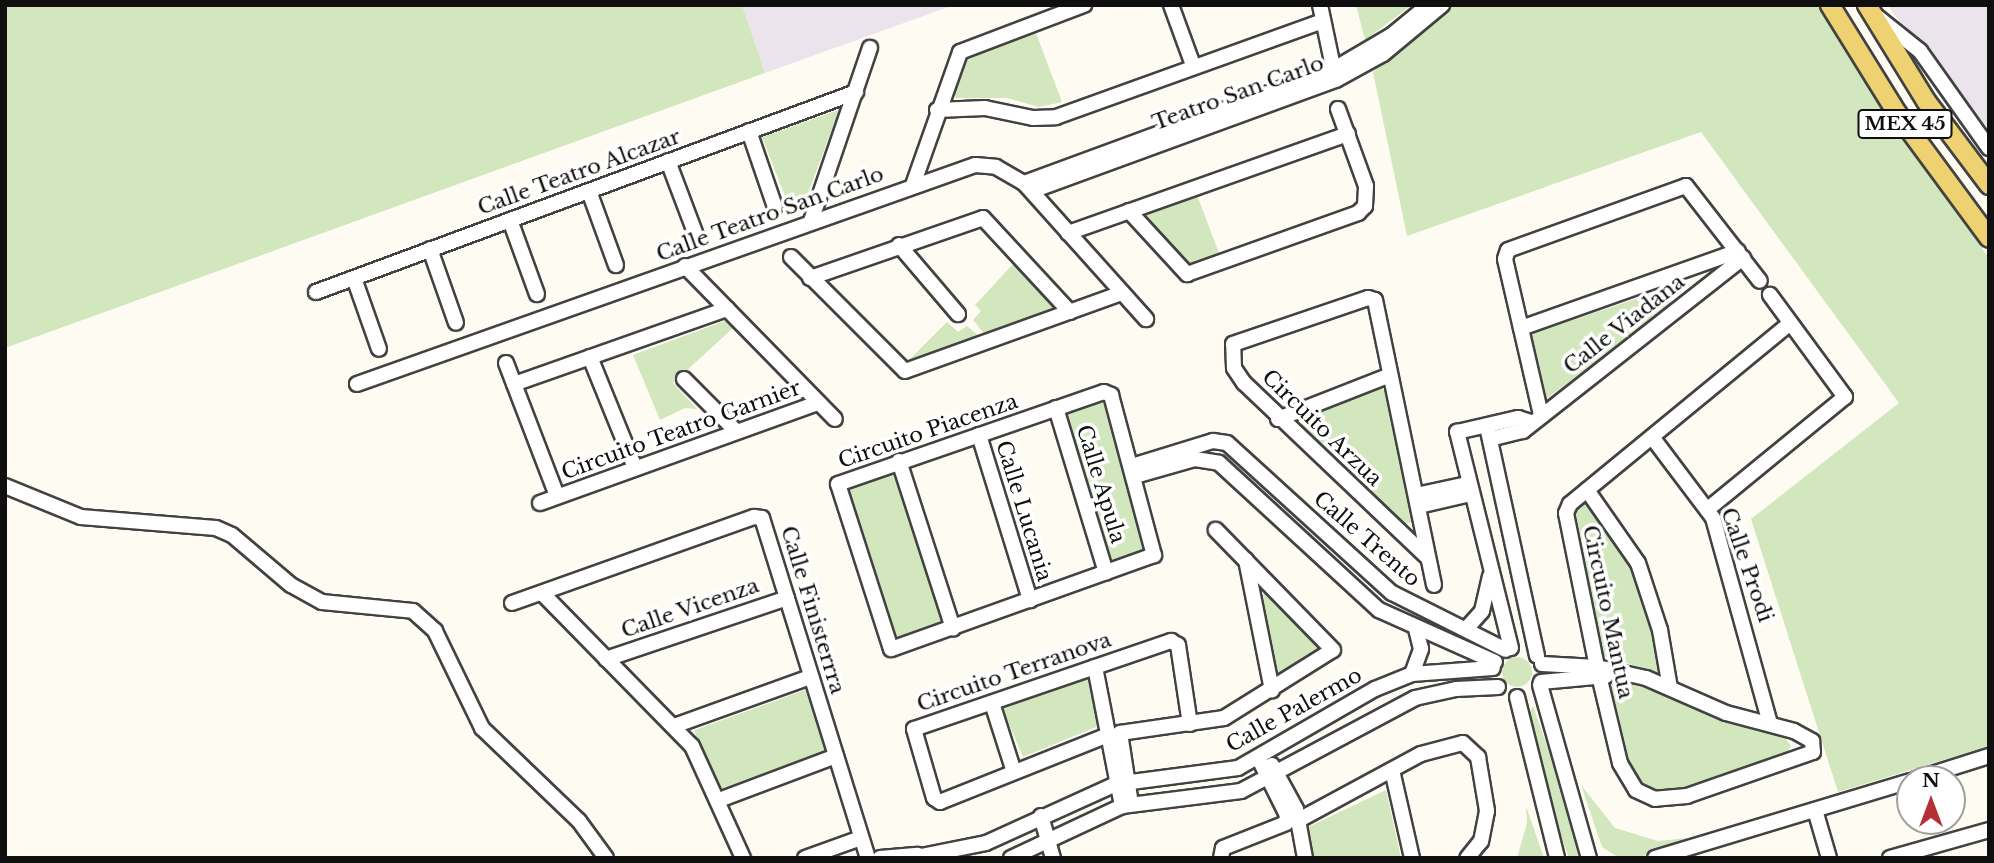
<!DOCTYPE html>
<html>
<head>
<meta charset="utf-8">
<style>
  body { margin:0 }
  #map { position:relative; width:1994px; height:863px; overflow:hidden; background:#fefcf2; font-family:"Libre Baskerville",serif }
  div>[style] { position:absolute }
  .industrial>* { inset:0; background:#ece4ed }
  .green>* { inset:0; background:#d2e7bd; transform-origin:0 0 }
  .round { border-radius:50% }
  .roads { filter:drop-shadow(2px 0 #424242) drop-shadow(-2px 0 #424242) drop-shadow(0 2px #424242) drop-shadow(0 -2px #424242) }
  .minor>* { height:14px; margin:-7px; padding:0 7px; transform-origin:7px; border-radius:7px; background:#fff }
  .major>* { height:18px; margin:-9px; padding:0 9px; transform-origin:9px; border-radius:9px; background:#eed171 }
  span { translate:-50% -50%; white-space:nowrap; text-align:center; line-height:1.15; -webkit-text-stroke:7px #fff; paint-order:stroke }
  .shield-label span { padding:2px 5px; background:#fff; border:2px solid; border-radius:5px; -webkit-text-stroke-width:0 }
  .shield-label { font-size:19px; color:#0f0f0f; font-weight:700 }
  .street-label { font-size:21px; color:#0f0f0f }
  .frame { position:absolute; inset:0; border:7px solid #0f0f0f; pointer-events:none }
  .north { position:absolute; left:1896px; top:765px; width:70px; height:70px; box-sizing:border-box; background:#fff; border:2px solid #9f9f9f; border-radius:50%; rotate:0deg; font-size:19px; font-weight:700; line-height:28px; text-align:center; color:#0f0f0f }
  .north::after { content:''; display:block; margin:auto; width:24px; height:32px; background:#b53036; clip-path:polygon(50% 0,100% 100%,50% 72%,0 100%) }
</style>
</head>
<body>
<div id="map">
  <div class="industrial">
    <div style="clip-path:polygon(742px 5px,954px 5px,765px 73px)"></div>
    <div style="clip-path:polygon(1888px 5px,1989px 5px,1989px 132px,1893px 13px)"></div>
  </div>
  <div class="green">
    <div style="clip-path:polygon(5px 5px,742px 5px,765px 73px,5px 348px)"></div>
    <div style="clip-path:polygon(1356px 5px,1412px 5px,1365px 40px)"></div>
    <div style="clip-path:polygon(1453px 5px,1820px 5px,1844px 50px,1989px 258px,1989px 746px,1838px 792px,1751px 519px,1899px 403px,1701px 132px,1407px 236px,1373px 72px)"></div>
    <div style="clip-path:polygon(1036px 33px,1062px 102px,1039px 107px,1007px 98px,956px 98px,952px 92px,966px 58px)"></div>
    <div style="clip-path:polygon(839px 110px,804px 204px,790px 209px,762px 137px)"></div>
    <div style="clip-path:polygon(1197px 195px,1220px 256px,1189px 265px,1145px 214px)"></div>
    <div style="clip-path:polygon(1014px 263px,1058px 311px,986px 336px,973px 320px,981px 311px,975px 305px)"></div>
    <div style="clip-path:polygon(1665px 289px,1671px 295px,1670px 306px,1546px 399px,1529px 335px)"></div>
    <div style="clip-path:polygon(727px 320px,733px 328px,673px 383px,697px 409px,685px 408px,660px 420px,633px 355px)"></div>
    <div style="clip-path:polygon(947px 322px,958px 332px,967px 326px,979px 336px,907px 362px)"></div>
    <div style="clip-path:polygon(1381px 388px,1388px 393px,1414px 521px,1403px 525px,1301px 430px,1303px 416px)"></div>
    <div style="clip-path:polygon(1093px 402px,1107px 404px,1127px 488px,1137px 491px,1147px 545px,1145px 554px,1112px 561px,1067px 414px)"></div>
    <div style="left:894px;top:473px;width:157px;height:48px;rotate:72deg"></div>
    <div style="clip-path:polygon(1584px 503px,1593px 504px,1635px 564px,1663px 666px,1658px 673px,1604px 656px,1574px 527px,1576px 507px)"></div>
    <div style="clip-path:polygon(1269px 590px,1325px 642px,1324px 651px,1282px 675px,1273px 670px,1259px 598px)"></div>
    <div class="round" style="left:1502px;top:657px;width:30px;height:30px"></div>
    <div style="clip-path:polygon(1089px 676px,1101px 725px,1023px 757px,1001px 705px)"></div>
    <div style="clip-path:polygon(1618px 679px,1784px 736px,1791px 746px,1784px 757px,1701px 784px,1667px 792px,1646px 790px,1632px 777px,1628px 764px,1610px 684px)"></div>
    <div style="left:805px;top:690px;width:64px;height:118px;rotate:70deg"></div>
    <div style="clip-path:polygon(1533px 706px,1559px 780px,1579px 852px,1577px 857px,1569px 858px,1558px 828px,1529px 714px)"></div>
    <div style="clip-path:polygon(1581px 785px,1615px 828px,1658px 841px,1688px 838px,1641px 857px,1618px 857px,1602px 847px)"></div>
    <div style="clip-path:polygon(1386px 790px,1401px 858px,1312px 858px,1304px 829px)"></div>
    <div style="clip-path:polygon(1526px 806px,1544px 858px,1517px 858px,1527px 823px)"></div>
  </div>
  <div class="roads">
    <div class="minor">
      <div style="left:1171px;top:5px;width:64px;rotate:69.9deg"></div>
      <div style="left:1320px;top:5px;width:73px;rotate:78.1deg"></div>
      <div style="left:1875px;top:15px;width:58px;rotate:38.7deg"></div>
      <div style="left:1920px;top:51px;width:119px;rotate:54.6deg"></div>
      <div style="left:937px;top:110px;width:48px;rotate:-2.4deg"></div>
      <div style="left:985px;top:108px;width:49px;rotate:11.8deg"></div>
      <div style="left:1033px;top:118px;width:23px;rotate:-2deg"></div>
      <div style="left:1056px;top:117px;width:284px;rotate:-19.8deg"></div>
      <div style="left:749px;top:131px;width:80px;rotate:71.1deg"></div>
      <div style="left:668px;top:161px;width:79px;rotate:69.3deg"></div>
      <div style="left:1024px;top:183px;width:330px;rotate:-20.2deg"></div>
      <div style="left:1334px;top:69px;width:67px;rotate:-30.4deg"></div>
      <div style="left:1392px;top:35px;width:45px;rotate:-39.6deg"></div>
      <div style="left:913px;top:185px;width:141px;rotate:-70.5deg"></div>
      <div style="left:960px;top:52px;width:133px;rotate:-20.8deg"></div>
      <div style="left:589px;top:191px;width:79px;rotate:70deg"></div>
      <div style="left:1032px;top:191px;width:324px;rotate:-20.1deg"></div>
      <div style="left:1336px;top:80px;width:54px;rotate:-29deg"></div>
      <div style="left:1383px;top:54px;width:77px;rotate:-39.7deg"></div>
      <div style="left:1129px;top:211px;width:86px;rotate:47.4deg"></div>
      <div style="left:1187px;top:274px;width:182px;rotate:-19.6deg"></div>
      <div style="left:1358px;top:213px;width:10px;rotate:-45deg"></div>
      <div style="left:1365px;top:206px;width:20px;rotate:-87deg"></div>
      <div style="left:1366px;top:186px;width:82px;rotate:-110deg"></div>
      <div style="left:510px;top:220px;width:79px;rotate:70deg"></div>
      <div style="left:811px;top:221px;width:183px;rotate:-71.2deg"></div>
      <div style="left:1068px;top:233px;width:297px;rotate:-19.5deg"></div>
      <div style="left:899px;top:245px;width:91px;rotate:49.5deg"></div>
      <div style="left:430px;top:249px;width:78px;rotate:70.6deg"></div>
      <div style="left:791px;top:257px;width:161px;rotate:45deg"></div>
      <div style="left:905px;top:371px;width:231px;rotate:-19.8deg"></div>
      <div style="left:685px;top:266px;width:214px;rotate:45.6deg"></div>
      <div style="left:354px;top:278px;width:75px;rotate:70.6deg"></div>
      <div style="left:810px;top:278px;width:183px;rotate:-19.1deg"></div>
      <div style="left:983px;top:218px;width:128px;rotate:47.2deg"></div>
      <div style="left:316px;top:292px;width:576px;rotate:-20.32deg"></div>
      <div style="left:1521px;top:328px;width:230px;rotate:-19.5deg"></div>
      <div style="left:590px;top:357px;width:120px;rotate:67.9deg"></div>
      <div style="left:506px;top:363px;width:142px;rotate:69deg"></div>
      <div style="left:684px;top:379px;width:74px;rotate:45deg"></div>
      <div style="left:357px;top:384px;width:656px;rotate:-19.51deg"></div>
      <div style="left:975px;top:165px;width:21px;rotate:5deg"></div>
      <div style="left:996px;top:167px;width:32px;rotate:30deg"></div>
      <div style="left:1024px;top:183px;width:183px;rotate:48.1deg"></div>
      <div style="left:514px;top:384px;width:226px;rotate:-19.4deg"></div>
      <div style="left:1104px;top:392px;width:8px;rotate:23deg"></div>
      <div style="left:1111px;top:395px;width:166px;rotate:75deg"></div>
      <div style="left:1154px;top:555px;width:279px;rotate:160.3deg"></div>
      <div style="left:891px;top:649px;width:173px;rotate:-107.8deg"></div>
      <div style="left:838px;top:484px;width:281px;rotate:-19.1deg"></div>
      <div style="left:1056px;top:408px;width:172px;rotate:73.1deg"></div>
      <div style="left:1541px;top:415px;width:160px;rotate:-103deg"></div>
      <div style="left:1505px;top:259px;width:9px;rotate:-72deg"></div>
      <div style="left:1508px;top:250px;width:189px;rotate:-19.8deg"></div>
      <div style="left:1686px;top:186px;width:120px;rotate:52.1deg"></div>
      <div style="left:1278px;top:419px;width:120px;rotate:-21.4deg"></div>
      <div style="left:1488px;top:431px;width:230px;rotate:77.7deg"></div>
      <div style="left:979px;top:435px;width:173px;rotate:72.8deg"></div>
      <div style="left:1652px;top:437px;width:101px;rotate:53deg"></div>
      <div style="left:1713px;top:518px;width:213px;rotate:74.5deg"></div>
      <div style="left:1490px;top:439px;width:34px;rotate:-14deg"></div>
      <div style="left:1523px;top:431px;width:280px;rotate:-38.2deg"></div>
      <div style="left:899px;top:461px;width:176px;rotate:72.1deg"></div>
      <div style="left:1132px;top:466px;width:85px;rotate:-17.2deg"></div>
      <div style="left:1213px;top:441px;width:14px;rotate:8deg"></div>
      <div style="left:1227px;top:443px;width:223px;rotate:42.3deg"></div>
      <div style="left:1392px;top:593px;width:127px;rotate:26.6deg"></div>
      <div style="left:1135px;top:476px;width:62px;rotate:-15.8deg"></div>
      <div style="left:1195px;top:459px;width:24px;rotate:9deg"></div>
      <div style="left:1219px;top:463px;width:217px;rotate:42.6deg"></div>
      <div style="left:1379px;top:610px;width:127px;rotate:24.1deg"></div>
      <div style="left:5px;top:486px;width:82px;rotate:22.2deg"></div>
      <div style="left:81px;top:517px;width:135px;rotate:4.7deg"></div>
      <div style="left:216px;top:528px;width:17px;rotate:24deg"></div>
      <div style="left:232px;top:535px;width:77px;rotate:40.3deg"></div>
      <div style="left:291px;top:585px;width:35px;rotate:29deg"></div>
      <div style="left:322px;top:602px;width:91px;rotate:5.6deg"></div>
      <div style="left:413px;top:611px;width:30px;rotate:42deg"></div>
      <div style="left:435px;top:631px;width:108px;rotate:64.1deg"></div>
      <div style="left:482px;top:728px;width:134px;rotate:43.8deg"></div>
      <div style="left:579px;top:821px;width:46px;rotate:53.9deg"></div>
      <div style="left:1587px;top:490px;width:89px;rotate:55.1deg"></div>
      <div style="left:1638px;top:563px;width:71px;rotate:71.8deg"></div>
      <div style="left:1660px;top:630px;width:59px;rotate:80.2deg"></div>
      <div style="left:1416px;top:495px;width:52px;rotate:-12.2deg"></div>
      <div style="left:540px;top:503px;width:295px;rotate:-19.8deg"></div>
      <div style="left:1419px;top:506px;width:52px;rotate:-13.2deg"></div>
      <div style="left:1708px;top:509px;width:177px;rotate:-39.3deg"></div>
      <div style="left:1845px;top:397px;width:127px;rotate:-126.3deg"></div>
      <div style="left:1428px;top:558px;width:254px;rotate:-136.4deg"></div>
      <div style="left:1244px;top:383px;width:18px;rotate:-124deg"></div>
      <div style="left:1234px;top:368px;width:24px;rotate:-92deg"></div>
      <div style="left:1233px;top:344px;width:143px;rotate:-18.8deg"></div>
      <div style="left:1368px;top:298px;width:7px;rotate:16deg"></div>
      <div style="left:1375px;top:300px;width:291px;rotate:78.3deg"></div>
      <div style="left:1246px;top:560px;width:133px;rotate:78.7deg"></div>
      <div style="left:542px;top:593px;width:214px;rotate:45.6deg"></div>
      <div style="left:692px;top:746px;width:123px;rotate:65.5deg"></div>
      <div style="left:512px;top:603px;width:257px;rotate:-19.6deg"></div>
      <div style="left:754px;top:517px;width:8px;rotate:7deg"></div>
      <div style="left:762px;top:518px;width:356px;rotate:72.7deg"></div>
      <div style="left:1466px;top:629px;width:24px;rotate:-48deg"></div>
      <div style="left:1482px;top:611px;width:36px;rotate:-77deg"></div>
      <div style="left:1511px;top:648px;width:223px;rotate:-104deg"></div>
      <div style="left:1457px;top:432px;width:63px;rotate:-12.9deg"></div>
      <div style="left:1518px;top:418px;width:14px;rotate:17deg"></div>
      <div style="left:606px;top:659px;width:191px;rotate:-18.6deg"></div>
      <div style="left:1542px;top:664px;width:55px;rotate:3.1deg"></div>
      <div style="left:1597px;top:667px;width:50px;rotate:12.7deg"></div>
      <div style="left:1646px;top:678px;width:87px;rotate:23.6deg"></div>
      <div style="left:1726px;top:713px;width:70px;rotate:14.8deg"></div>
      <div style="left:1794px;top:731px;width:21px;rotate:29deg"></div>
      <div style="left:1812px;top:741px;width:11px;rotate:85deg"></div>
      <div style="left:1813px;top:752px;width:133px;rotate:160.8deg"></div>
      <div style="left:1687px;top:796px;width:32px;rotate:175deg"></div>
      <div style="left:1655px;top:799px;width:21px;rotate:-155deg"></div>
      <div style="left:1636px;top:790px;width:31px;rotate:-121deg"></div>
      <div style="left:1620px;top:763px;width:99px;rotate:-103.5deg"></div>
      <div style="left:1597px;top:667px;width:157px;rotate:-101.4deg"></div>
      <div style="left:1566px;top:513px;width:10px;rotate:-66deg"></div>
      <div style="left:1570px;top:504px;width:285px;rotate:-39.4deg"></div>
      <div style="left:1095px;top:667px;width:142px;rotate:79deg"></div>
      <div style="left:1412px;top:674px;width:27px;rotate:-70deg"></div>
      <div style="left:1421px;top:649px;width:21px;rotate:-104deg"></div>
      <div style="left:1541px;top:682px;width:65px;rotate:-5.3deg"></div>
      <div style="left:1540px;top:685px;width:180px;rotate:74.2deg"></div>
      <div style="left:1517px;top:697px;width:166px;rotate:76deg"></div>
      <div style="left:992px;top:703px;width:72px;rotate:72.3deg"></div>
      <div style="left:674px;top:726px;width:145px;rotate:-19.8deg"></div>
      <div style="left:1108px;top:735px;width:181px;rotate:158.3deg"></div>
      <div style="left:940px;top:802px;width:7px;rotate:-146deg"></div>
      <div style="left:934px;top:798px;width:72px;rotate:-106.2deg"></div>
      <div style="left:914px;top:729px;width:272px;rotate:-18.9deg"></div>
      <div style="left:1171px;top:641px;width:8px;rotate:30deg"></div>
      <div style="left:1178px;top:645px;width:80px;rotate:81.4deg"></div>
      <div style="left:1272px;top:765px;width:50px;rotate:61.4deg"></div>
      <div style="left:1296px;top:809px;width:50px;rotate:79.6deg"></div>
      <div style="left:1392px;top:770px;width:90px;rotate:77.2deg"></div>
      <div style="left:1916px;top:779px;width:77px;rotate:-17.5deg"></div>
      <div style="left:719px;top:800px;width:125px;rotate:-20.6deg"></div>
      <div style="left:1131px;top:804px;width:72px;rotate:-98.8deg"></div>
      <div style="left:1120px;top:733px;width:105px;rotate:-8.2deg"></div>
      <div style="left:1224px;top:718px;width:128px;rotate:-32deg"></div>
      <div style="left:1333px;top:650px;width:168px;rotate:-134.3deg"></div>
      <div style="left:1815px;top:810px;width:50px;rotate:73.7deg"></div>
      <div style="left:1041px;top:816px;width:44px;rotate:74.1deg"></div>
      <div style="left:1297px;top:821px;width:141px;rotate:-28.4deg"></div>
      <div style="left:1421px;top:754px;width:43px;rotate:-14.7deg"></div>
      <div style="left:1463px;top:743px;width:21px;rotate:43deg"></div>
      <div style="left:1478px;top:757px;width:55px;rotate:80.5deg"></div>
      <div style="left:1487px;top:811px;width:31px;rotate:101deg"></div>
      <div style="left:1481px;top:841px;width:22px;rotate:129deg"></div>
      <div style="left:805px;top:858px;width:59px;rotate:-19.7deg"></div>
      <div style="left:880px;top:858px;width:38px;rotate:-5deg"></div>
      <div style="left:911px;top:858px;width:76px;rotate:-11.3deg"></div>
      <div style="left:986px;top:843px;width:143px;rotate:-24.4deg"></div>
      <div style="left:1116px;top:784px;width:123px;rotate:-7.5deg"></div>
      <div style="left:1238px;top:768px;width:158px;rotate:-30deg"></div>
      <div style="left:1375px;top:689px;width:40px;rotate:-22deg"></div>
      <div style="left:1412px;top:674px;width:81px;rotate:-4.2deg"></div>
      <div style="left:1011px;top:858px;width:123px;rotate:-25.1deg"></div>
      <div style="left:1122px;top:806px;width:120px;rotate:-7.2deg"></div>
      <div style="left:1241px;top:791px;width:197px;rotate:-28.1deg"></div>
      <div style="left:1415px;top:698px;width:42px;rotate:-12.4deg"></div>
      <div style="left:1456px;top:689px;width:42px;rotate:-2.7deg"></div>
      <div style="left:1221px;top:858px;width:10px;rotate:-79deg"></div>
      <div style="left:1223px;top:848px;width:68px;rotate:-21.6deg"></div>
      <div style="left:1286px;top:823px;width:8px;rotate:-83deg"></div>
      <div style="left:1287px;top:815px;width:63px;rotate:-116.6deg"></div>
      <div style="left:1655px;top:858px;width:266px;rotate:-16.8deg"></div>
      <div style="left:1890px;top:858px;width:103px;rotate:-15.8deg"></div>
    </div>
    <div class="major">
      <div style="left:1830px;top:5px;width:127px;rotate:58.2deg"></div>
      <div style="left:1897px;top:113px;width:155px;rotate:53.6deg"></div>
      <div style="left:1867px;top:5px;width:113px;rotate:58.4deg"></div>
      <div style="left:1926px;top:101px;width:105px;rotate:53.1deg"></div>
    </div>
  </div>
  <div class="shield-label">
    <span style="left:1905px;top:124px">MEX 45</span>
  </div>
  <div class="street-label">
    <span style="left:1238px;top:93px;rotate:-20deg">Teatro San Carlo</span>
    <span style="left:579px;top:172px;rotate:-20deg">Calle Teatro Alcazar</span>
    <span style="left:770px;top:214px;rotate:-20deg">Calle Teatro San Carlo</span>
    <span style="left:1624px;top:324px;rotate:-38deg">Calle Viadana</span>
    <span style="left:1322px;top:428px;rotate:44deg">Circuito Arzua</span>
    <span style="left:681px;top:430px;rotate:-20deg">Circuito Teatro Garnier</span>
    <span style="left:928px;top:431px;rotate:-19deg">Circuito Piacenza</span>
    <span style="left:1101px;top:484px;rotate:73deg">Calle Apula</span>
    <span style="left:1024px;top:511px;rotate:73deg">Calle Lucania</span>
    <span style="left:1367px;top:539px;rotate:41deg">Calle Trento</span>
    <span style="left:1747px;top:565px;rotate:71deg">Calle Prodi</span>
    <span style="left:690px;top:608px;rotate:-19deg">Calle Vicenza</span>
    <span style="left:813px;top:610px;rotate:73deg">Calle Finisterrra</span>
    <span style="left:1608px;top:612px;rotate:78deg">Circuito Mantua</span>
    <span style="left:1014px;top:672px;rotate:-19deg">Circuito Terranova</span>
    <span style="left:1294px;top:710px;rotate:-29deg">Calle Palermo</span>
  </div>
  <div class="frame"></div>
  <div class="north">N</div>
</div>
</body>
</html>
